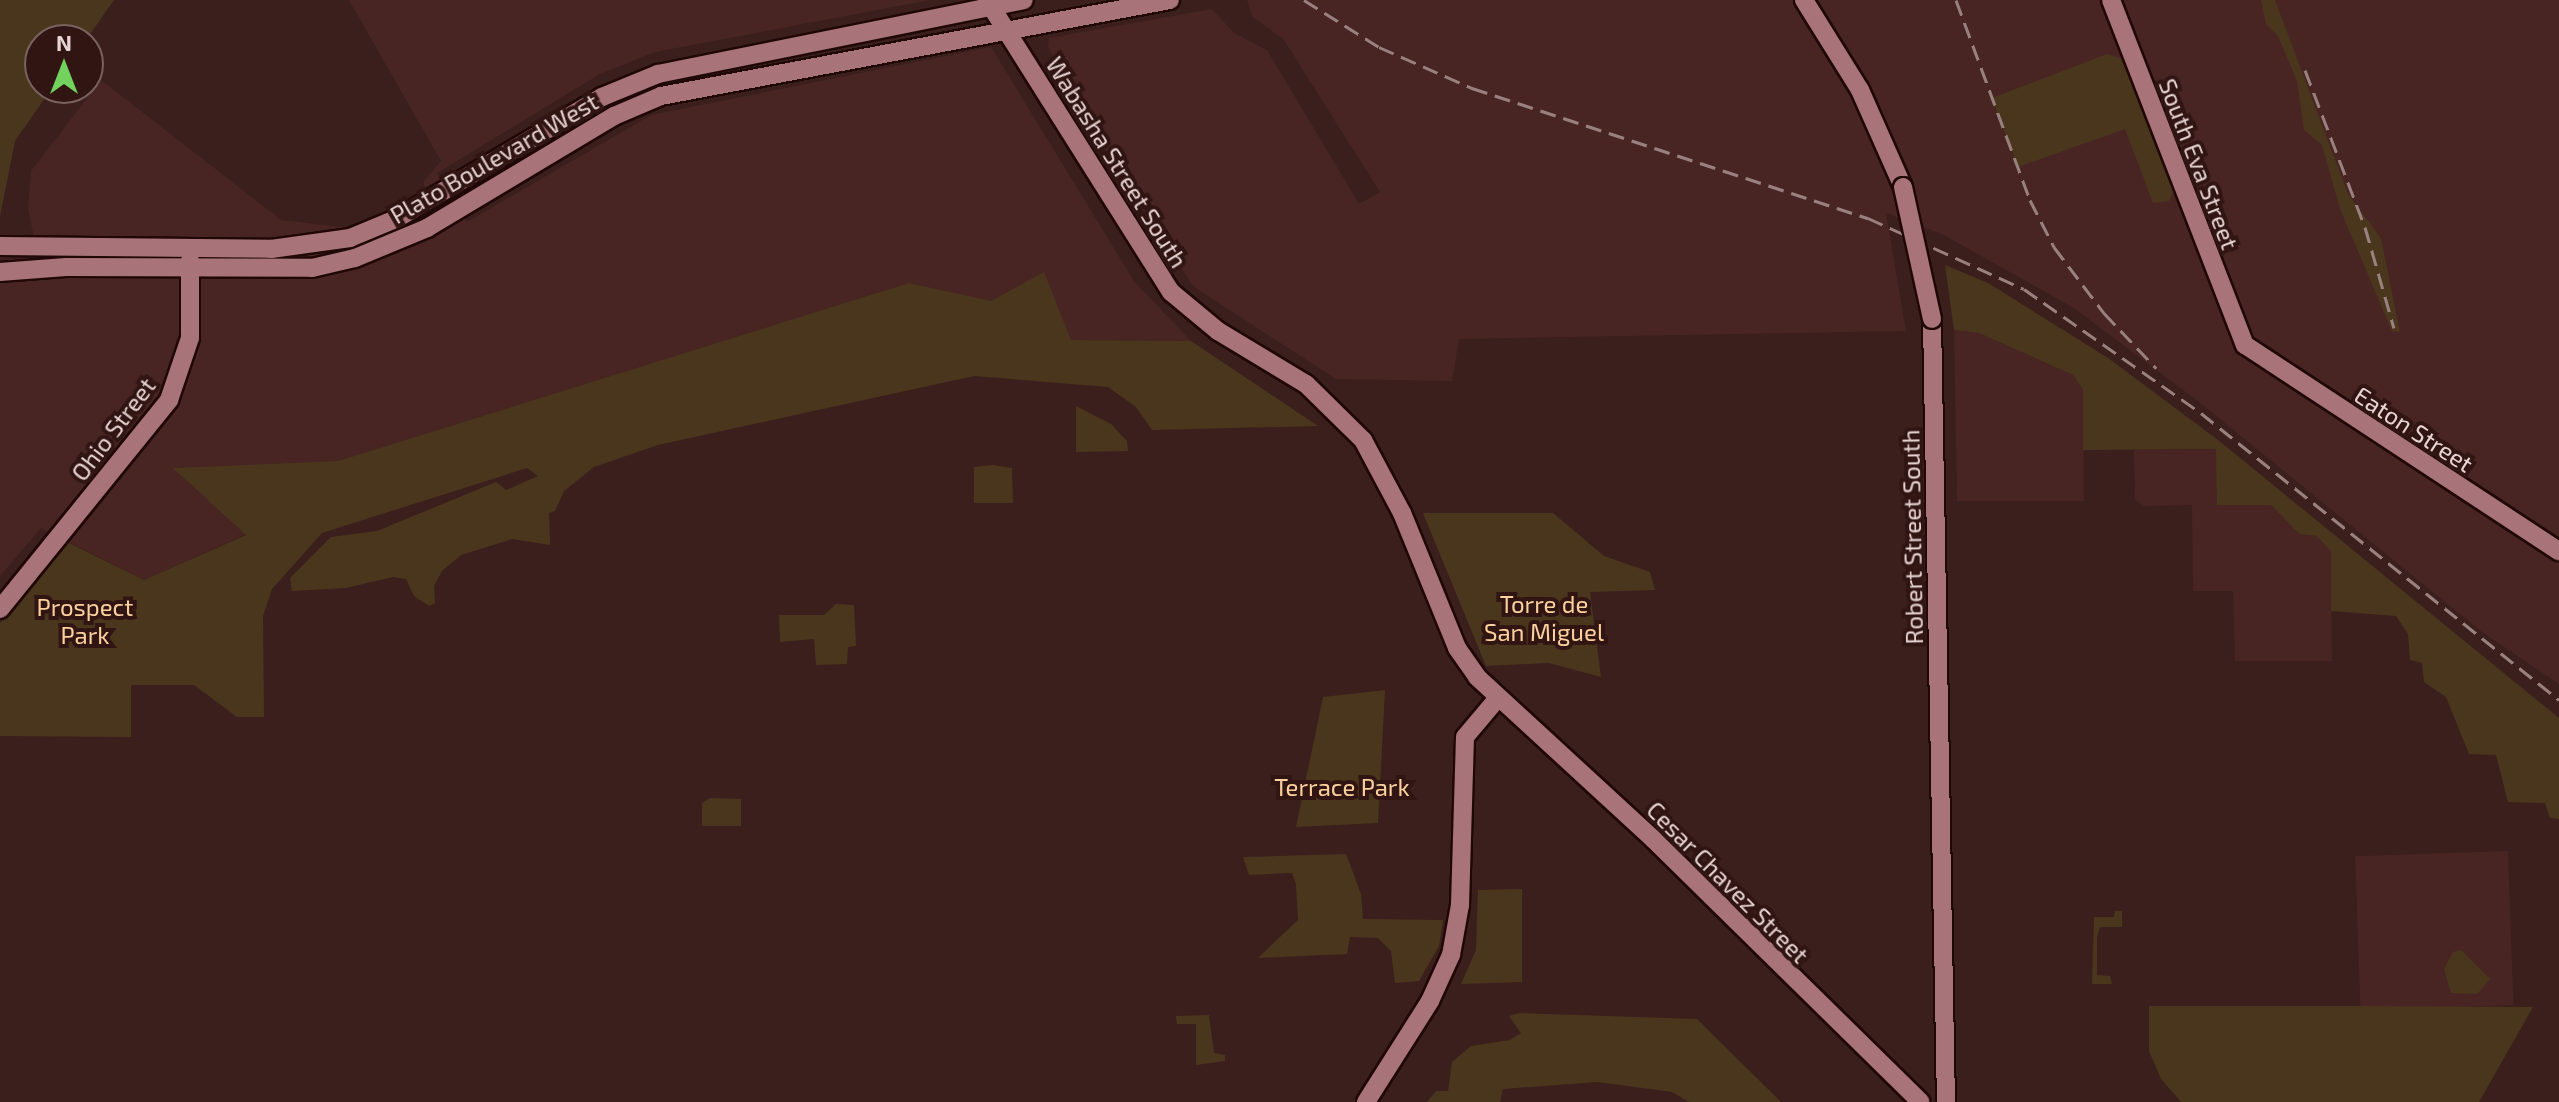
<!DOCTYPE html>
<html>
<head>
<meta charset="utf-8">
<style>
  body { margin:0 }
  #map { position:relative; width:2559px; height:1102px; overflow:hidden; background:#3b1f1c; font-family:"Exo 2",sans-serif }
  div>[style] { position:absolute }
  .built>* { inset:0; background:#482522; transform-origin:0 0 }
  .green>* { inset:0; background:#4a361d }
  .roads { filter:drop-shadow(2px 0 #200807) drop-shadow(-2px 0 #200807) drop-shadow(0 2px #200807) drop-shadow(0 -2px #200807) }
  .secondary>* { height:18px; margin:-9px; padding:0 9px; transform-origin:9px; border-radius:9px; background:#a87479 }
  .rail>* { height:3px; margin-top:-1.5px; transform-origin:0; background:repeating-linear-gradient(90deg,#98817e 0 16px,transparent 0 24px) }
  .bridges { filter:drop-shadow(2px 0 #200807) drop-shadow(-2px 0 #200807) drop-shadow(0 2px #200807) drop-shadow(0 -2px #200807) }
  .secondary-bridge>* { height:18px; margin:-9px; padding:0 9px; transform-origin:9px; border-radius:9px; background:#a87479 }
  span { translate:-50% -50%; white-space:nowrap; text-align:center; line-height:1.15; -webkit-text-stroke:8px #301513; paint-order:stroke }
  .street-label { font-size:24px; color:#e8d5d3 }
  .park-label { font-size:24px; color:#fcd19e }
  .north { position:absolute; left:24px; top:24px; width:80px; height:80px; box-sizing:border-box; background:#301513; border:2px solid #7a6260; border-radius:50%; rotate:0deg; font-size:22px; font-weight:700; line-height:32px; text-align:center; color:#e8d5d3 }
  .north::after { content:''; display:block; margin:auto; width:28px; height:36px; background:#73d25d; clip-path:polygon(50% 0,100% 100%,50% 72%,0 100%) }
</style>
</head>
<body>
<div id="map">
  <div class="built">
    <div style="clip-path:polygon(349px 0,930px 0,655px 52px,600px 74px,437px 173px,467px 222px,651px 115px,991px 47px,1134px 281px,1191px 341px,1071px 340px,1043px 273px,991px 302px,909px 283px,338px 461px,174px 468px,246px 534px,144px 580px,41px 528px,0 576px,0 282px,42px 279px,28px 208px,31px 171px,101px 80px,281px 220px,359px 229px,423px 200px,424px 181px,441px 161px)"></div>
    <div style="clip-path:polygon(1247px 0,2559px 0,2559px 684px,2482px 632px,2199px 402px,2074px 308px,1942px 234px,1886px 213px,1906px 331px,1459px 339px,1452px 381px,1336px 379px,1194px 287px,1123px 181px,1048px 47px,1049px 38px,1212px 9px,1234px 33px,1267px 50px,1359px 204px,1380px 192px,1284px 40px,1252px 16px)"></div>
    <div style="clip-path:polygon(1954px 330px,1979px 333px,2073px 375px,2083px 390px,2084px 501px,1957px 501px)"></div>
    <div style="clip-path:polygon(2217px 449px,2218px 505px,2271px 505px,2299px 534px,2317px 536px,2331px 552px,2332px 661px,2235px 661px,2233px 591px,2193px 591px,2192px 505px,2144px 506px,2135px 500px,2134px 450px)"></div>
    <div style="left:2508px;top:851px;width:154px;height:153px;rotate:88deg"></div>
  </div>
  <div class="green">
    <div style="clip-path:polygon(0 0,114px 0,86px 40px,40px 40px,40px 88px,52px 88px,15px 141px,0 216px)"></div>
    <div style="clip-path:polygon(2261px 0,2275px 0,2348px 194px,2381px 238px,2400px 332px,2392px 331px,2340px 209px,2322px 145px,2304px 130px,2297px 81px,2278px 36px,2266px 24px)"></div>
    <div style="clip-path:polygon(2107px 54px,2122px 59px,2174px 191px,2169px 201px,2153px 203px,2125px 129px,2018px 167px,1992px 98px)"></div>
    <div style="clip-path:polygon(1945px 265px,1988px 283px,2108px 358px,2218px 440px,2559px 718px,2559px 819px,2550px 818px,2545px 803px,2508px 802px,2496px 755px,2469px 754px,2446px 697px,2424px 682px,2422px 663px,2410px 660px,2408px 634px,2396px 616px,2331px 611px,2331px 552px,2317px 536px,2299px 534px,2271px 505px,2217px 505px,2216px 449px,2083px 450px,2083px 390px,2073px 375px,1979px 333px,1954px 330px)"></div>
    <div style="clip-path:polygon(1044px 272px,1071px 340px,1191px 341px,1318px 426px,1152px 430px,1136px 407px,1108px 387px,974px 376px,658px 445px,594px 467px,564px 491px,555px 511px,549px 513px,550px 545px,512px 539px,461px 555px,442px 571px,434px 586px,435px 603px,429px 606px,414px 596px,406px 579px,393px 577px,346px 588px,292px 591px,290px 578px,331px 537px,377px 531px,496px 482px,506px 490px,538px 476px,527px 468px,322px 533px,272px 589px,263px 616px,264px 717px,237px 717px,194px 685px,131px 685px,131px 737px,0 736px,0 623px,67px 542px,144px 580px,246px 535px,173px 468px,338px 461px,909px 283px,991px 301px)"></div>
    <div style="clip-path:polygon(1076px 406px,1111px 424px,1127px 441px,1128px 451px,1076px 452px)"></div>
    <div style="clip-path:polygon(993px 465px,1012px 468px,1013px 503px,974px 503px,974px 467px)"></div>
    <div style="clip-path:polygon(1423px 513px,1553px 513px,1604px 556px,1650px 572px,1655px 590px,1590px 592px,1601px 677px,1549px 663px,1486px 666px)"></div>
    <div style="clip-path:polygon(836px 604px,854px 605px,856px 646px,848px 647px,847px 664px,816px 665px,814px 639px,780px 642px,779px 615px,824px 615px)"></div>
    <div style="clip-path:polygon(1385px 690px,1378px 823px,1296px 827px,1323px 697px)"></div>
    <div style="clip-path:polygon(710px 798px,741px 799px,741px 826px,702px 826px,702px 803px)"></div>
    <div style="clip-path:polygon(1346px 854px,1361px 894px,1363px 919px,1443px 920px,1439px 946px,1419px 981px,1395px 983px,1391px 951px,1378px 938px,1350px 937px,1347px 954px,1258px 958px,1298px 920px,1296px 884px,1292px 873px,1249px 875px,1243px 857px)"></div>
    <div style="clip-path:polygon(1522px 889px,1522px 982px,1461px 984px,1476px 950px,1478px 890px)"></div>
    <div style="clip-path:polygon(2115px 911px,2122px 911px,2122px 927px,2100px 927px,2097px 937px,2097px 975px,2110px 976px,2112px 984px,2092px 984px,2094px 917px,2114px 917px)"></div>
    <div style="clip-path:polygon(2461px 950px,2490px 979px,2477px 994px,2451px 993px,2444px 969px,2453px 952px)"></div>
    <div style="clip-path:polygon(2149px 1006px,2358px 1006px,2533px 1007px,2479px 1102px,2181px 1102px,2161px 1079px,2149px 1051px)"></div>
    <div style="clip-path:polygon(1519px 1013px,1697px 1019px,1781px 1102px,1689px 1102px,1672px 1092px,1598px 1082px,1503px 1089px,1500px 1102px,1427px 1102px,1436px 1091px,1448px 1091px,1452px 1062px,1471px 1046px,1510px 1040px,1521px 1033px,1509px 1016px)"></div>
    <div style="clip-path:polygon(1209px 1015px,1214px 1053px,1225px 1055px,1225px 1061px,1196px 1065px,1196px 1024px,1177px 1024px,1176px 1016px)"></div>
  </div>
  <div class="roads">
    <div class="secondary">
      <div style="left:987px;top:0;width:345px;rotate:57.8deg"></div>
      <div style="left:1171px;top:292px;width:61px;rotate:39.7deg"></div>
      <div style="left:1218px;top:331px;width:103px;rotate:31.1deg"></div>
      <div style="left:1306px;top:384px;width:80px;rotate:44.5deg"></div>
      <div style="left:1363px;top:440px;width:83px;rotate:61.9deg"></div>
      <div style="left:1402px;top:513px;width:146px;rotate:67.8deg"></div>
      <div style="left:1457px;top:648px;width:35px;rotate:55deg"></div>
      <div style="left:1477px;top:677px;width:239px;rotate:42.6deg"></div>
      <div style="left:1653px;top:839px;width:375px;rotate:44.5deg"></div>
      <div style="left:1804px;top:0;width:106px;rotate:58.1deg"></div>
      <div style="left:1860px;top:90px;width:106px;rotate:66.1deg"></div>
      <div style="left:2111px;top:0;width:370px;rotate:68.8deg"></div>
      <div style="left:2245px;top:345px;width:376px;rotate:33.3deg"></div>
      <div style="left:0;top:246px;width:271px;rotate:0.6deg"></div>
      <div style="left:271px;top:249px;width:80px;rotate:-7.9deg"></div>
      <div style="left:350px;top:238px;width:52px;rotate:-22.6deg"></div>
      <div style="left:398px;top:218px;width:237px;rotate:-30.7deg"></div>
      <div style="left:602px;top:97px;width:61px;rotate:-22.3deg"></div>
      <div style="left:658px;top:74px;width:373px;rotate:-11.4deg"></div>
      <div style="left:0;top:272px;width:66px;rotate:-4.3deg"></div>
      <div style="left:66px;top:267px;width:246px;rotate:0.2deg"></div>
      <div style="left:312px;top:268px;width:44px;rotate:-13.1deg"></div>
      <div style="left:355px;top:258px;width:78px;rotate:-22.6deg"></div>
      <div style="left:427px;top:228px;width:218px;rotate:-30.9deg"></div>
      <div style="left:614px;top:116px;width:51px;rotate:-23.1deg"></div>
      <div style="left:661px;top:96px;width:518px;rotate:-10.68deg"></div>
      <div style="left:1932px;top:319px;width:783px;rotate:88.98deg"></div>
      <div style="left:0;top:609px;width:269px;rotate:-51deg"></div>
      <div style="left:169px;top:400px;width:65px;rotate:-71.3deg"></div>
      <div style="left:190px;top:338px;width:77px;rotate:-90deg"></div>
      <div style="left:1366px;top:1102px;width:120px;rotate:-57.6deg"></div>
      <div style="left:1430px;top:1001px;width:51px;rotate:-65.5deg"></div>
      <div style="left:1451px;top:955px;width:51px;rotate:-79.8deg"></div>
      <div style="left:1460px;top:905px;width:168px;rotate:-88.3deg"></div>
      <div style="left:1465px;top:737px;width:50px;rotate:-49.9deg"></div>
    </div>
  </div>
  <div class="rail">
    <div style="left:1304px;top:0;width:89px;rotate:32.1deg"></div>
    <div style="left:1379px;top:47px;width:102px;rotate:23.8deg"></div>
    <div style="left:1472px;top:88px;width:417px;rotate:18.2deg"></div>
    <div style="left:1868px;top:218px;width:171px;rotate:24.5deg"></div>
    <div style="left:2024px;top:289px;width:216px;rotate:35deg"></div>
    <div style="left:2201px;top:413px;width:459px;rotate:38.7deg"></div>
    <div style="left:1956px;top:0;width:213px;rotate:69.7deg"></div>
    <div style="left:2030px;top:200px;width:53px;rotate:62.9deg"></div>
    <div style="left:2054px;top:247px;width:83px;rotate:52.9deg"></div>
    <div style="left:2104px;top:313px;width:76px;rotate:46.6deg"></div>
    <div style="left:2305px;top:70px;width:168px;rotate:69.1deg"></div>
    <div style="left:2365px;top:227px;width:105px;rotate:74deg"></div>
  </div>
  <div class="bridges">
    <div class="secondary-bridge">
      <div style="left:1903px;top:187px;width:135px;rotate:77.6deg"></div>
    </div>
  </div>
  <div class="street-label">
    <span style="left:494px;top:158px;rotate:-30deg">Plato Boulevard West</span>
    <span style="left:1117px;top:162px;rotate:58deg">Wabasha Street South</span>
    <span style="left:2199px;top:164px;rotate:69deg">South Eva Street</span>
    <span style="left:113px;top:429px;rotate:-53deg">Ohio Street</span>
    <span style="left:2414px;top:429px;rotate:33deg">Eaton Street</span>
    <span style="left:1912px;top:537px;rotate:-91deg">Robert Street South</span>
    <span style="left:1728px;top:882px;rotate:45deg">Cesar Chavez Street</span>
  </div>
  <div class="park-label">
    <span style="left:1544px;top:618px">Torre de<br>San Miguel</span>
    <span style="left:85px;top:621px">Prospect<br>Park</span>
    <span style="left:1342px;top:787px">Terrace Park</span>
  </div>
  <div class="north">N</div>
</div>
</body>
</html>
